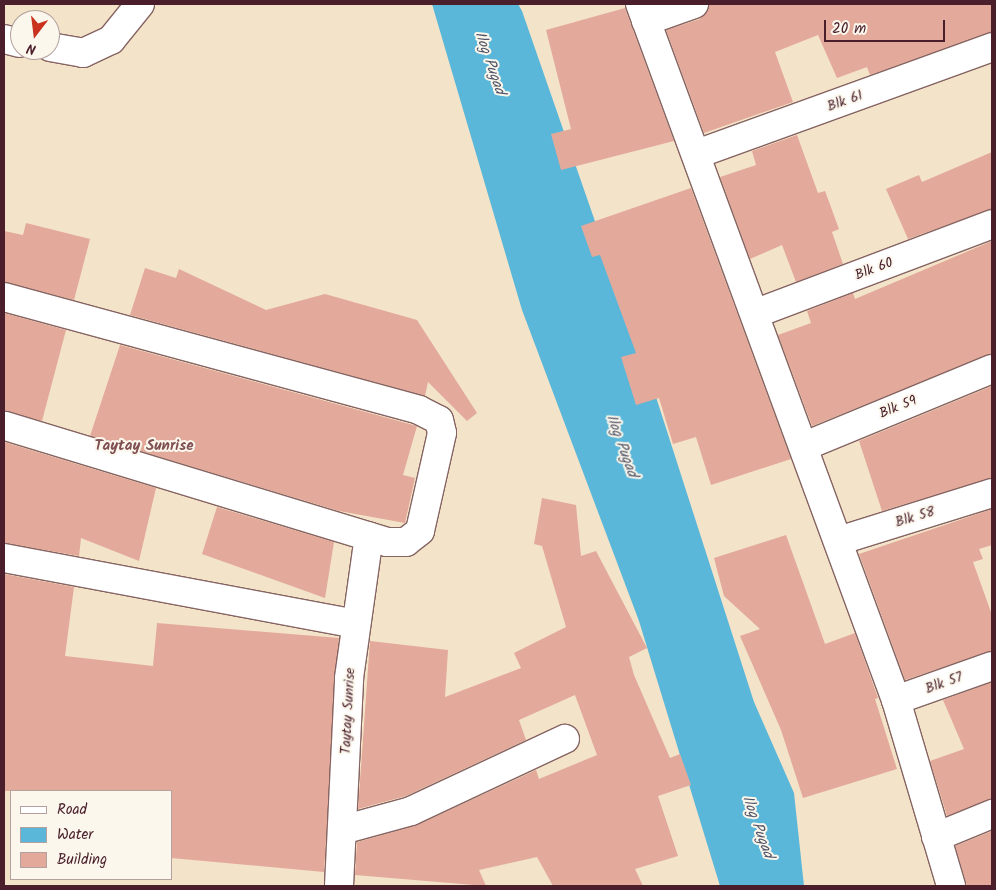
<!DOCTYPE html>
<html>
<head>
<meta charset="utf-8">
<style>
  body { margin:0 }
  #map { position:relative; width:996px; height:890px; overflow:hidden; background:#f3e3c8; font-family:Kalam,sans-serif }
  div>[style] { position:absolute }
  .water>* { inset:0; background:#5bb7d9 }
  .building>* { inset:0; background:#e3a99b }
  .roads { filter:drop-shadow(1px 0 #856462) drop-shadow(-1px 0 #856462) drop-shadow(0 1px #856462) drop-shadow(0 -1px #856462) }
  .minor>* { height:28px; margin:-14px; padding:0 14px; transform-origin:14px; border-radius:14px; background:#fff }
  span { translate:-50% -50%; white-space:nowrap; text-align:center; line-height:1.15; -webkit-text-stroke:4px #fbf7ec; paint-order:stroke }
  .street-label { font-size:14px; color:#4a1f2b }
  .water-label { font-size:15px; color:#505468; font-style:italic }
  .neighbourhood-label { font-size:15px; color:#804f52; font-weight:700 }
  .frame { position:absolute; inset:0; border:5px solid #4a1f2b; pointer-events:none }
  .legend { position:absolute; left:10px; top:790px; width:162px; height:90px; box-sizing:border-box; background:#fbf7ec; border:1px solid #b4a19f; margin:0; padding:6px 9px; list-style:none; font-size:15px; color:#4a1f2b }
  .legend li { display:flex; align-items:center; gap:10px; height:25px }
  .legend b { width:25px; border:1px solid #b4a19f }
  .north { position:absolute; left:10px; top:10px; width:50px; height:50px; box-sizing:border-box; background:#fbf7ec; border:1px solid #b4a19f; border-radius:50%; rotate:195deg; font-size:14px; font-weight:700; line-height:20px; text-align:center; color:#4a1f2b }
  .north::after { content:''; display:block; margin:auto; width:18px; height:22px; background:#c8321e; clip-path:polygon(50% 0,100% 100%,50% 72%,0 100%) }
  .scale { position:absolute; left:824px; top:20px; width:121px; height:22px; box-sizing:border-box; border:2px solid #4a1f2b; border-top:0; padding-left:6px; font-size:15px; line-height:18px; white-space:nowrap; color:#4a1f2b; -webkit-text-stroke:4px #fbf7ec; paint-order:stroke }
</style>
</head>
<body>
<div id="map">
  <div class="water">
    <div style="clip-path:polygon(432px 4px,518px 4px,522px 11px,656px 397px,754px 702px,794px 793px,804px 886px,720px 886px,639px 621px,522px 310px)"></div>
  </div>
  <div class="building">
    <div style="clip-path:polygon(709px 4px,992px 4px,992px 32px,870px 75px,867px 67px,837px 78px,818px 35px,775px 52px,793px 102px,704px 133px,666px 30px,700px 19px)"></div>
    <div style="clip-path:polygon(625px 8px,674px 141px,561px 170px,551px 134px,571px 129px,546px 30px)"></div>
    <div style="clip-path:polygon(797px 135px,818px 193px,825px 191px,839px 229px,832px 232px,843px 264px,796px 282px,782px 245px,750px 259px,720px 177px,756px 165px,752px 151px)"></div>
    <div style="clip-path:polygon(992px 152px,992px 209px,908px 239px,886px 189px,919px 175px,922px 182px)"></div>
    <div style="clip-path:polygon(691px 188px,791px 459px,711px 485px,696px 437px,673px 444px,659px 398px,636px 405px,621px 357px,636px 353px,600px 255px,592px 257px,581px 226px)"></div>
    <div style="clip-path:polygon(26px 223px,90px 239px,74px 300px,4px 282px,4px 231px,23px 235px)"></div>
    <div style="clip-path:polygon(992px 241px,992px 354px,812px 426px,778px 335px,811px 323px,807px 311px,853px 293px,855px 299px)"></div>
    <div style="clip-path:polygon(145px 268px,176px 278px,179px 269px,266px 310px,325px 294px,417px 320px,477px 413px,467px 421px,428px 382px,425px 396px,130px 315px)"></div>
    <div style="clip-path:polygon(4px 313px,66px 330px,42px 421px,4px 411px)"></div>
    <div style="clip-path:polygon(120px 345px,417px 426px,403px 475px,415px 478px,405px 523px,339px 511px,90px 436px)"></div>
    <div style="clip-path:polygon(992px 386px,992px 478px,882px 511px,859px 441px)"></div>
    <div style="clip-path:polygon(4px 442px,156px 488px,139px 561px,81px 538px,79px 556px,4px 543px)"></div>
    <div style="clip-path:polygon(542px 498px,576px 505px,581px 556px,596px 551px,647px 648px,629px 657px,634px 675px,670px 758px,680px 754px,691px 785px,658px 796px,678px 856px,635px 869px,643px 886px,553px 886px,537px 857px,479px 870px,486px 886px,355px 875px,357px 842px,417px 825px,536px 770px,539px 779px,597px 755px,575px 695px,519px 720px,526px 740px,406px 796px,358px 809px,370px 641px,448px 650px,445px 697px,521px 668px,514px 653px,566px 627px,542px 546px,534px 544px)"></div>
    <div style="clip-path:polygon(217px 507px,334px 542px,325px 598px,202px 554px)"></div>
    <div style="clip-path:polygon(992px 509px,992px 545px,979px 549px,983px 559px,973px 562px,992px 615px,992px 651px,905px 680px,859px 554px)"></div>
    <div style="clip-path:polygon(786px 535px,825px 644px,855px 633px,878px 698px,875px 699px,897px 769px,803px 798px,781px 730px,740px 636px,760px 629px,724px 596px,714px 558px)"></div>
    <div style="clip-path:polygon(4px 574px,74px 587px,65px 656px,153px 666px,157px 623px,339px 638px,324px 872px,171px 858px,171px 791px,4px 791px)"></div>
    <div style="clip-path:polygon(992px 682px,992px 799px,947px 816px,930px 761px,964px 749px,943px 700px)"></div>
    <div style="clip-path:polygon(992px 831px,992px 886px,967px 886px,955px 846px)"></div>
  </div>
  <div class="roads">
    <div class="minor">
      <div style="left:640px;top:4px;width:742px;rotate:69.81deg"></div>
      <div style="left:896px;top:700px;width:194px;rotate:73.5deg"></div>
      <div style="left:646px;top:21px;width:51px;rotate:-19.5deg"></div>
      <div style="left:4px;top:39px;width:16px;rotate:14deg"></div>
      <div style="left:50px;top:47px;width:34px;rotate:10deg"></div>
      <div style="left:83px;top:53px;width:31px;rotate:-25deg"></div>
      <div style="left:111px;top:40px;width:46px;rotate:-51.1deg"></div>
      <div style="left:697px;top:154px;width:314px;rotate:-19.9deg"></div>
      <div style="left:4px;top:297px;width:430px;rotate:15.2deg"></div>
      <div style="left:419px;top:410px;width:22px;rotate:27deg"></div>
      <div style="left:439px;top:420px;width:13px;rotate:77deg"></div>
      <div style="left:442px;top:433px;width:100px;rotate:102.7deg"></div>
      <div style="left:420px;top:531px;width:18px;rotate:142deg"></div>
      <div style="left:406px;top:542px;width:19px;rotate:180deg"></div>
      <div style="left:387px;top:542px;width:400px;rotate:-163.1deg"></div>
      <div style="left:757px;top:313px;width:251px;rotate:-20.7deg"></div>
      <div style="left:805px;top:446px;width:202px;rotate:-22.4deg"></div>
      <div style="left:838px;top:541px;width:161px;rotate:-17.3deg"></div>
      <div style="left:4px;top:558px;width:357px;rotate:10.6deg"></div>
      <div style="left:896px;top:700px;width:102px;rotate:-19.5deg"></div>
      <div style="left:342px;top:830px;width:72px;rotate:-15.4deg"></div>
      <div style="left:411px;top:811px;width:170px;rotate:-25.1deg"></div>
      <div style="left:936px;top:837px;width:61px;rotate:-22.3deg"></div>
      <div style="left:339px;top:886px;width:208px;rotate:-87.2deg"></div>
      <div style="left:349px;top:678px;width:143px;rotate:-82deg"></div>
    </div>
  </div>
  <div class="street-label">
    <span style="left:845px;top:101px;rotate:-20deg">Blk 61</span>
    <span style="left:874px;top:269px;rotate:-21deg">Blk 60</span>
    <span style="left:898px;top:407px;rotate:-22deg">Blk 59</span>
    <span style="left:915px;top:517px;rotate:-17deg">Blk 58</span>
    <span style="left:944px;top:683px;rotate:-20deg">Blk 57</span>
    <span style="left:348px;top:711px;rotate:-87deg">Taytay Sunrise</span>
  </div>
  <div class="water-label">
    <span style="left:489px;top:63px;rotate:71deg">Ilog Pugad</span>
    <span style="left:621px;top:446px;rotate:70deg">Ilog Pugad</span>
    <span style="left:757px;top:827px;rotate:70deg">Ilog Pugad</span>
  </div>
  <div class="neighbourhood-label">
    <span style="left:144px;top:447px">Taytay Sunrise</span>
  </div>
  <div class="frame"></div>
  <ul class="legend">
  <li><b style="height:6px;background:#fff"></b>Road</li>
  <li><b style="height:14px;background:#5bb7d9"></b>Water</li>
  <li><b style="height:14px;background:#e3a99b"></b>Building</li>
  </ul>
  <div class="north">N</div>
  <div class="scale">20 m</div>
</div>
</body>
</html>
